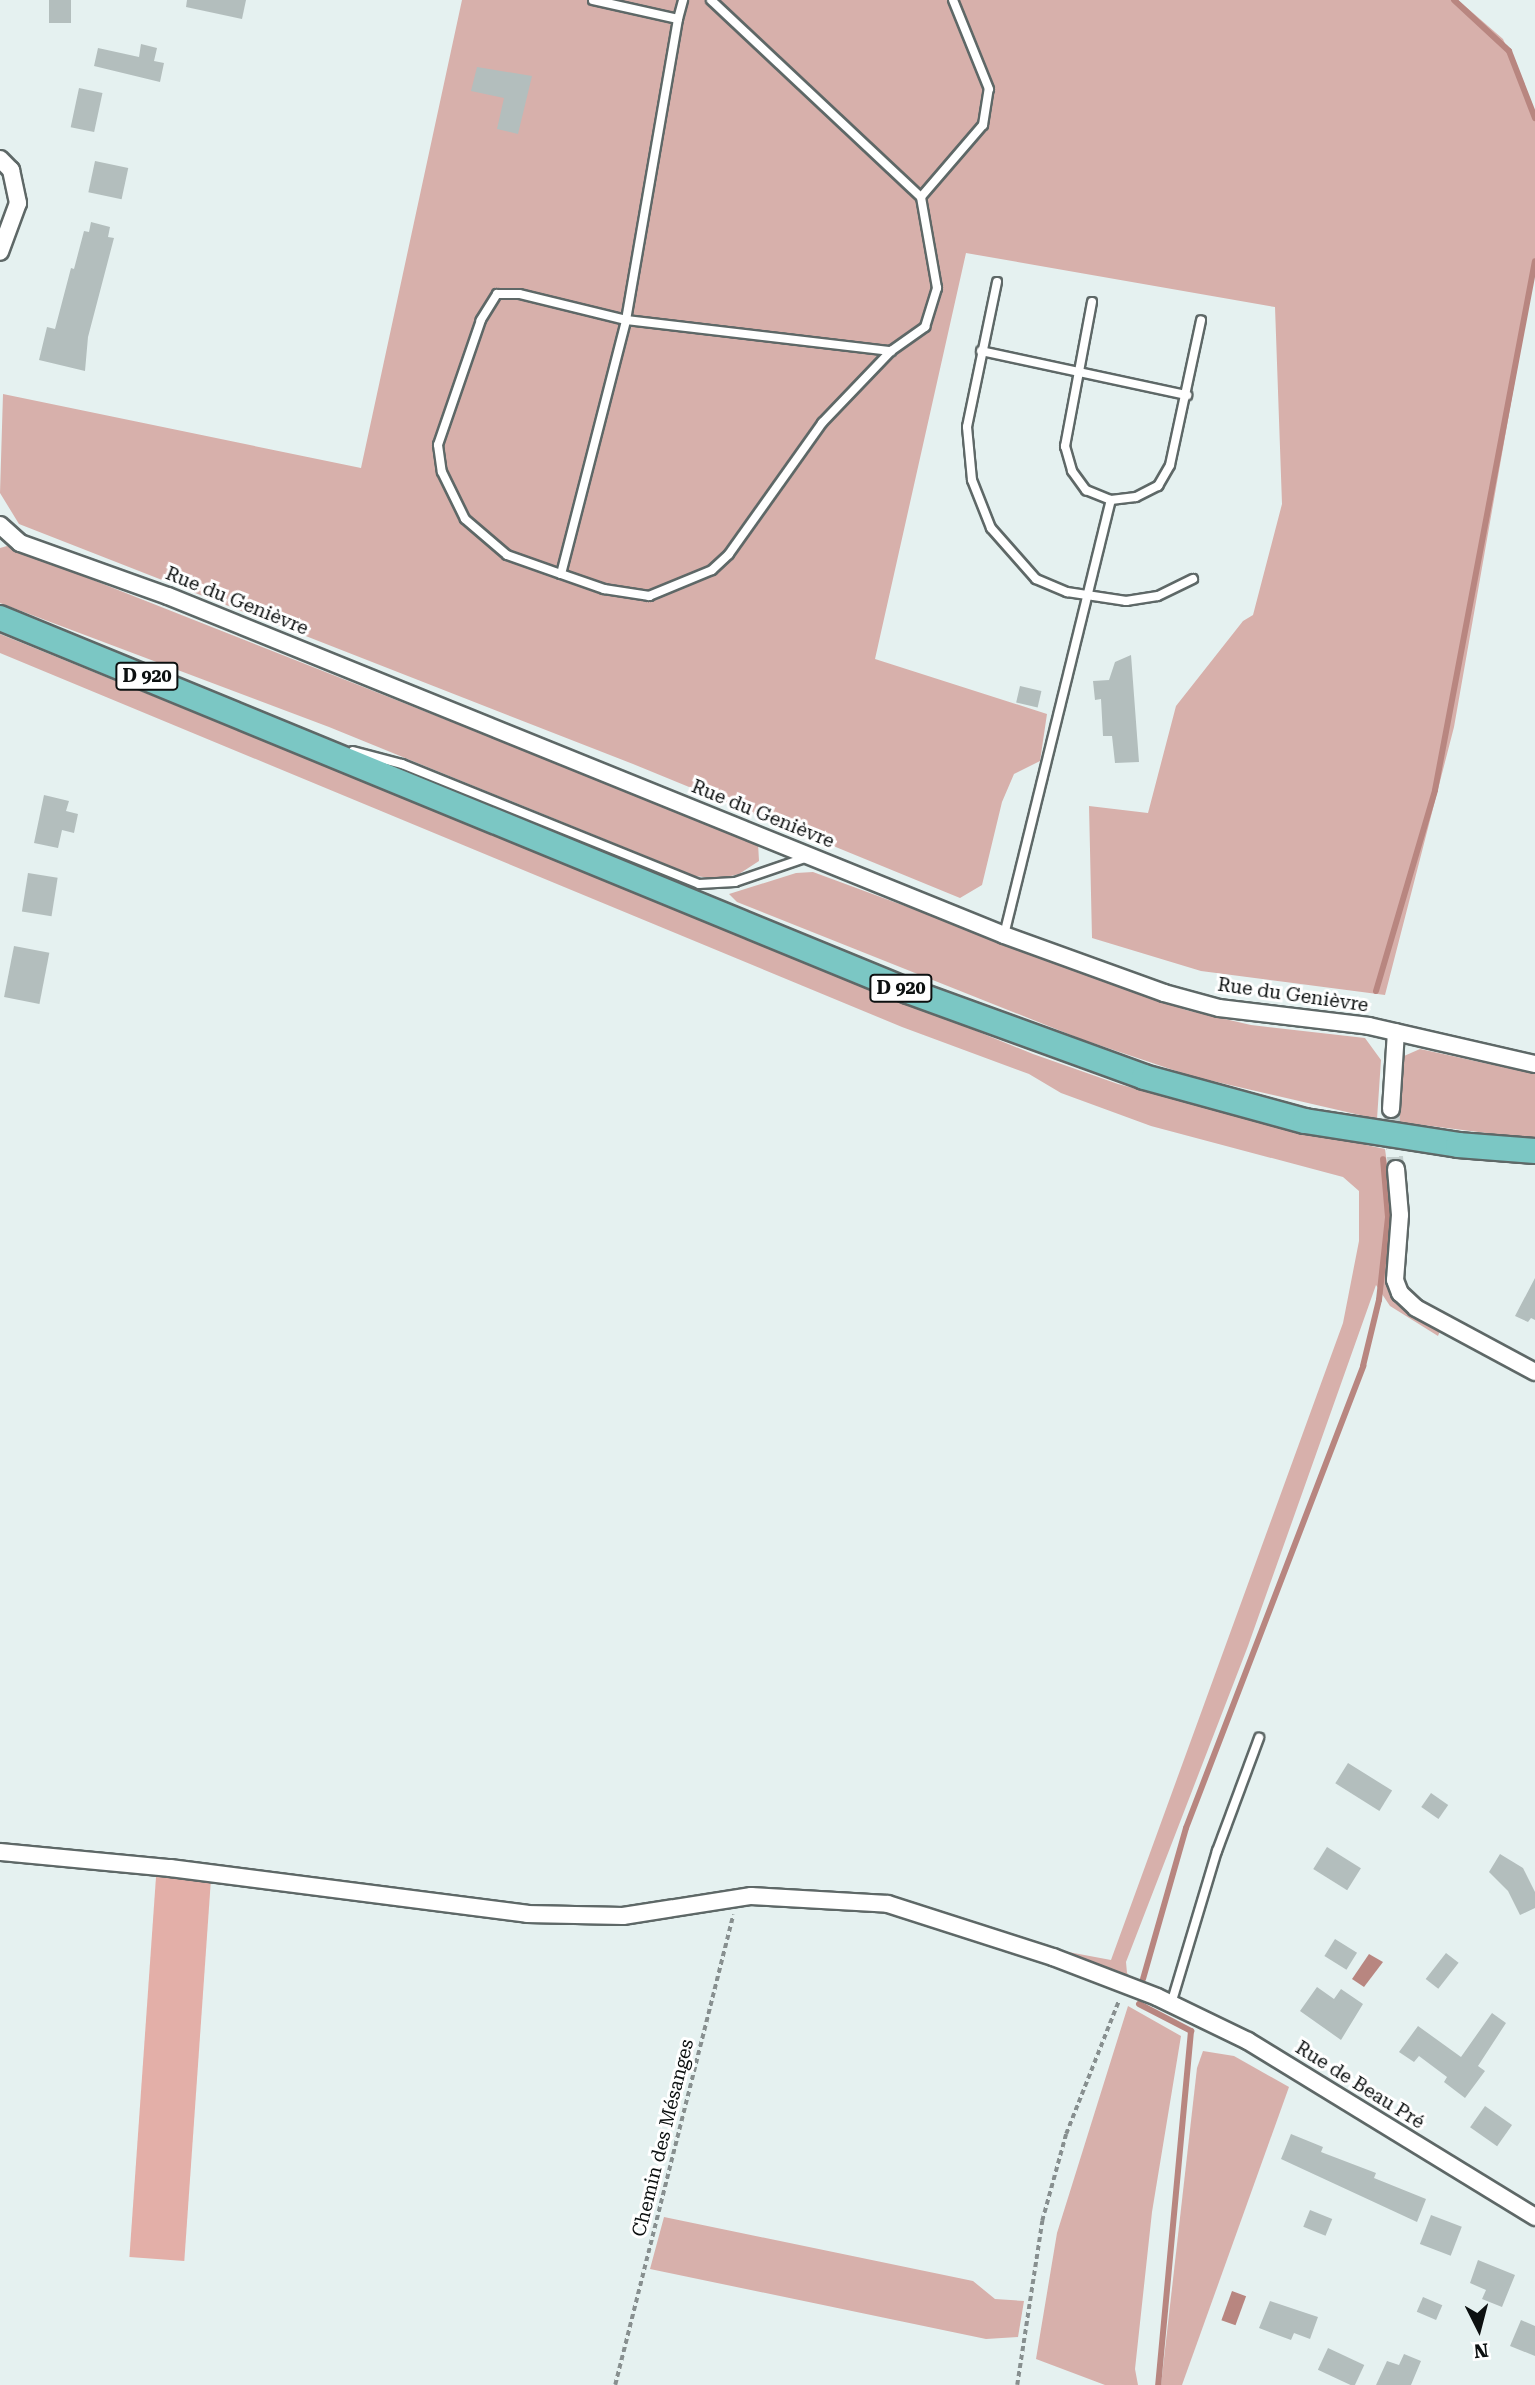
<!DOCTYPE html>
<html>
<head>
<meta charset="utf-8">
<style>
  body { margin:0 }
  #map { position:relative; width:1535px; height:2385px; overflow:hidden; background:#e5f1f0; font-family:"Roboto Serif",serif }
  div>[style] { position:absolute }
  .green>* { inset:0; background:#d7b0ab }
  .forest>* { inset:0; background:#e3afa8; transform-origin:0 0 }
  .water>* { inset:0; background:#b88680; transform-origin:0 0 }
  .stream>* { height:6px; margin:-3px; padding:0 3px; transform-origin:3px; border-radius:3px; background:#b88680 }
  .building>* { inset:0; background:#b3bebd; transform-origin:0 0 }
  .minor-tunnel>* { height:16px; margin-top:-8px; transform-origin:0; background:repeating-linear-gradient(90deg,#c4cfce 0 16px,transparent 0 24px) }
  .path>* { height:3.5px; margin-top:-1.75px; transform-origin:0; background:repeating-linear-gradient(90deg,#878f8f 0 5px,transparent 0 8.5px) }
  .roads { filter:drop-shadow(2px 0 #5e6867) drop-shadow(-2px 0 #5e6867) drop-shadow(0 2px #5e6867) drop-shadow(0 -2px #5e6867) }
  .service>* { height:8px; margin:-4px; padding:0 4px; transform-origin:4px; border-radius:4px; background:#fff }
  .minor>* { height:16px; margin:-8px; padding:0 8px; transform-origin:8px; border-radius:8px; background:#fff }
  .primary>* { height:24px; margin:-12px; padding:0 12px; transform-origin:12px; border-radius:12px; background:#7bc7c4 }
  span { translate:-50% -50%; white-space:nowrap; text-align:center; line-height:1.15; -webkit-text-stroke:6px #fff; paint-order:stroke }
  .shield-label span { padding:2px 5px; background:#fff; border:2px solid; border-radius:5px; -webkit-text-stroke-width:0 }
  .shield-label { font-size:18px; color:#0c1010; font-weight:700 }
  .street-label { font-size:19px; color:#0c1010 }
  .north { position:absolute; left:1444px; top:2294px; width:70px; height:70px; -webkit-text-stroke:5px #fff; paint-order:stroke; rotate:174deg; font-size:19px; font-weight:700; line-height:28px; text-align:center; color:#0c1010 }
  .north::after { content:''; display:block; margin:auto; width:24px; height:32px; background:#0c1010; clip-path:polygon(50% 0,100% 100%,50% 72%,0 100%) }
</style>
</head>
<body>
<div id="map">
  <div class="green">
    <div style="clip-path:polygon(462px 0,1458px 0,1503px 39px,1535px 113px,1535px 266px,1454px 727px,1385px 995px,1201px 971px,1092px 938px,1089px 806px,1148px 813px,1176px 706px,1243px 621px,1253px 615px,1282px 504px,1275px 307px,966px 253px,875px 659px,1047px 714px,1040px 761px,1014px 774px,1002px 802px,982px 885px,960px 898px,633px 764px,19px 524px,0 493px,3px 394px,361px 468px)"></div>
    <div style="clip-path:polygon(7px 546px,758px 843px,759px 861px,739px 874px,719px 879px,695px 876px,329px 727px,0 603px,0 548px)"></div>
    <div style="clip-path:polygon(0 634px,1033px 1054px,1118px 1084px,1254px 1121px,1385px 1149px,1393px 1207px,1387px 1285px,1400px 1306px,1440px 1331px,1438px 1336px,1390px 1306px,1376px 1285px,1248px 1646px,1126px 1962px,1127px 1973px,1137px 1983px,1063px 1951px,1111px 1960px,1343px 1323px,1359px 1241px,1359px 1191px,1343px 1177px,1151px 1126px,1061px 1093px,1029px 1074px,902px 1027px,0 653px)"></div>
    <div style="clip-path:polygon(813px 872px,1186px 1010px,1251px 1025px,1365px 1038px,1381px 1060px,1377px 1119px,1191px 1076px,1081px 1039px,737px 902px,729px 894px,796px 873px)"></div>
    <div style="clip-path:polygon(1420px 1049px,1535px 1074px,1535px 1139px,1399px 1122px,1400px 1071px,1404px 1056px)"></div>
    <div style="clip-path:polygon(1128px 2006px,1181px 2036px,1152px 2212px,1135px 2369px,1138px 2385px,1105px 2385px,1036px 2359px,1057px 2233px)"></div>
    <div style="clip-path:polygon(1203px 2051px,1234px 2056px,1289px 2087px,1182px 2385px,1161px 2385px,1197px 2068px)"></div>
    <div style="clip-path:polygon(664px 2217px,973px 2281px,995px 2299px,1024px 2301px,1018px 2337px,986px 2339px,650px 2269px)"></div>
  </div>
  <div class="forest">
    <div style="left:156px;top:1877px;width:55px;height:381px;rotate:4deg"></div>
  </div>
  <div class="water">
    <div style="clip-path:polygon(1369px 1954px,1383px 1962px,1364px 1987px,1352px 1979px)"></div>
    <div style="left:1232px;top:2291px;width:15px;height:31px;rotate:20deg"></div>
  </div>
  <div class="stream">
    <div style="left:1454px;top:0;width:75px;rotate:42.8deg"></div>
    <div style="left:1509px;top:51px;width:72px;rotate:68.8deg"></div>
    <div style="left:1376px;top:991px;width:209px;rotate:-73.6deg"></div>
    <div style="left:1435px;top:790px;width:538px;rotate:-79.3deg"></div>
    <div style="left:1143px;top:1979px;width:157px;rotate:-74.1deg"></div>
    <div style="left:1186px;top:1828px;width:495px;rotate:-69deg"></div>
    <div style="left:1363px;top:1366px;width:68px;rotate:-76.4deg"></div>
    <div style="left:1379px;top:1300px;width:83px;rotate:-83.8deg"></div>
    <div style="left:1388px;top:1217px;width:58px;rotate:-94.9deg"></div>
    <div style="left:1139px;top:2004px;width:59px;rotate:27.4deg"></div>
    <div style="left:1191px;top:2031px;width:356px;rotate:95.3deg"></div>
  </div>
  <div class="building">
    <div style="left:49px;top:0;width:22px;height:23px"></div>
    <div style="clip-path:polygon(187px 0,246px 0,242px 19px,186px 7px)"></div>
    <div style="clip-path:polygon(141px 44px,157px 48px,154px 61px,164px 63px,160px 82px,94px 66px,98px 48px,139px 57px)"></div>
    <div style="clip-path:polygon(477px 67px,532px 76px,518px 134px,497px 129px,504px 98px,471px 91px)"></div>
    <div style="left:79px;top:88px;width:24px;height:40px;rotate:12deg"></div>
    <div style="left:95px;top:161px;width:34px;height:32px;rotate:12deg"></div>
    <div style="clip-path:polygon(91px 222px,110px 227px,108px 237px,114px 238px,88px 337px,85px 371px,39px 360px,47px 327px,55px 329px,71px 268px,74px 269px,84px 231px,89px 232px)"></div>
    <div style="clip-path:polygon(1131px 655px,1139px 762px,1115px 763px,1112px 736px,1103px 736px,1101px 699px,1095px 700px,1093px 681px,1109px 680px,1115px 662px)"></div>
    <div style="left:1020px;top:686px;width:22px;height:17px;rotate:13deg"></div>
    <div style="clip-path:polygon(44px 795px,69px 801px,66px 811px,78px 814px,74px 833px,62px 830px,58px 848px,34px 843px)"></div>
    <div style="left:28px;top:873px;width:30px;height:39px;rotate:9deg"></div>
    <div style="left:14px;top:946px;width:36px;height:52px;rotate:11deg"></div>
    <div style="clip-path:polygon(1535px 1278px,1535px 1320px,1531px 1318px,1528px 1322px,1515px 1316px)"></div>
    <div style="left:1348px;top:1763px;width:52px;height:24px;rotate:32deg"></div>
    <div style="left:1431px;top:1793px;width:21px;height:17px;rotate:35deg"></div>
    <div style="left:1327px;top:1847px;width:40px;height:26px;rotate:32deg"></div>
    <div style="clip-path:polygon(1500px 1854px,1523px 1868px,1535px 1892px,1535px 1908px,1520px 1915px,1508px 1891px,1489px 1872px)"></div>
    <div style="left:1335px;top:1939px;width:26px;height:20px;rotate:32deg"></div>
    <div style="left:1446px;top:1953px;width:16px;height:33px;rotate:38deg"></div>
    <div style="clip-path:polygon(1317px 1987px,1334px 1999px,1341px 1989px,1363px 2004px,1341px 2040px,1300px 2011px)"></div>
    <div style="clip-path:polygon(1492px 2013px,1506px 2023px,1478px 2066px,1485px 2071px,1465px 2098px,1444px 2082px,1447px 2077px,1419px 2056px,1414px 2062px,1399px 2052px,1418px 2026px,1461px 2057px)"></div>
    <div style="left:1485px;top:2106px;width:33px;height:26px;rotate:35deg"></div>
    <div style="clip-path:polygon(1291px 2134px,1323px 2147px,1321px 2152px,1376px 2173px,1374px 2178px,1426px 2199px,1417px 2222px,1281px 2159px)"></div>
    <div style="left:1310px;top:2210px;width:24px;height:18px;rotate:22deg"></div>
    <div style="left:1431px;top:2215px;width:33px;height:31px;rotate:21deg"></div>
    <div style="clip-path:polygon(1478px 2260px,1515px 2275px,1502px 2307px,1482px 2299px,1486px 2290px,1470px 2283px)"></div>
    <div style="left:1423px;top:2297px;width:21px;height:16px;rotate:23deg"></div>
    <div style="clip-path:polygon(1270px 2301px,1318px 2317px,1310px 2339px,1294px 2333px,1291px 2340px,1259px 2328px)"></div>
    <div style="clip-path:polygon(1521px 2320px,1535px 2326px,1535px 2356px,1510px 2346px)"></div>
    <div style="left:1328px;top:2348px;width:40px;height:24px;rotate:25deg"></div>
    <div style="clip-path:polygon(1404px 2354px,1421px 2361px,1411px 2385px,1376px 2385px,1387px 2361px,1399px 2365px)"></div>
  </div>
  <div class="minor-tunnel">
    <div style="left:1391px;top:1109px;width:60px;rotate:85.2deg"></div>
  </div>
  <div class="path">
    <div style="left:615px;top:2385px;width:485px;rotate:-75.9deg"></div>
    <div style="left:1017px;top:2385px;width:166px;rotate:-81.3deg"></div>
    <div style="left:1042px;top:2221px;width:90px;rotate:-74.6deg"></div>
    <div style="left:1066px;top:2134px;width:144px;rotate:-68.4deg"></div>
  </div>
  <div class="roads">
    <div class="service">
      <div style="left:593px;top:0;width:87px;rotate:12.6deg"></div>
      <div style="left:678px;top:19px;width:20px;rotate:-75deg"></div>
      <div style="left:711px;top:0;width:288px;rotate:43.2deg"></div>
      <div style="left:678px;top:19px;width:305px;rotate:99.8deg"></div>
      <div style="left:626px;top:320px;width:267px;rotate:6.7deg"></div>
      <div style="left:997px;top:282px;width:148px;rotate:101.7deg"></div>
      <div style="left:967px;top:427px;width:53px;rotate:84.6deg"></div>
      <div style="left:972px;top:480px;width:52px;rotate:68.4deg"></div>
      <div style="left:991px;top:528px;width:68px;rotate:48.6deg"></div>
      <div style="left:1036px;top:579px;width:34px;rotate:23deg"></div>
      <div style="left:1067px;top:592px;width:60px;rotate:8.7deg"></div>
      <div style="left:1126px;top:601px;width:32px;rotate:-9deg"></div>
      <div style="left:1158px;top:596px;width:39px;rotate:-26deg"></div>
      <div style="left:1092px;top:302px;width:147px;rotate:100.6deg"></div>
      <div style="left:1065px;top:446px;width:26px;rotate:74deg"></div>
      <div style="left:1072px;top:471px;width:24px;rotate:54deg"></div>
      <div style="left:1086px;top:490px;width:27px;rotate:22deg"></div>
      <div style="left:981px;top:351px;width:211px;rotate:12.1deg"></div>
      <div style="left:561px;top:574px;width:262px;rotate:-75.6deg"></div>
      <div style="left:626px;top:320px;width:110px;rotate:-166.3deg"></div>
      <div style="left:519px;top:294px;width:22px;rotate:180deg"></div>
      <div style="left:497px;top:294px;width:31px;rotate:122deg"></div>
      <div style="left:481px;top:320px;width:132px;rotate:109deg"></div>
      <div style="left:438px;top:445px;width:27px;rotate:82deg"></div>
      <div style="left:442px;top:472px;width:52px;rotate:63.9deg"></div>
      <div style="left:465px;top:519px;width:55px;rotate:40.6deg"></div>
      <div style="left:507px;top:555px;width:57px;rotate:19.4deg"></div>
      <div style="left:561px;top:574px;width:46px;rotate:19.2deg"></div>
      <div style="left:604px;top:589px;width:46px;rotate:8.8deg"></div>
      <div style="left:649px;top:596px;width:68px;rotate:-22.4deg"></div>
      <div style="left:712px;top:570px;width:23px;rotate:-43deg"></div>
      <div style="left:729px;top:554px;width:161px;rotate:-54.6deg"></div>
      <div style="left:822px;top:423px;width:100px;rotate:-46.2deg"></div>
      <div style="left:891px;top:351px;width:42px;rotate:-35.2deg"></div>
      <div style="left:925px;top:327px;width:41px;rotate:-72.9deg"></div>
      <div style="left:937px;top:288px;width:92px;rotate:-100deg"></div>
      <div style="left:921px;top:197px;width:95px;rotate:-49.3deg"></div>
      <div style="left:983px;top:125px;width:36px;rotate:-81deg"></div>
      <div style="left:989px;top:89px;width:96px;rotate:-112deg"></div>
      <div style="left:353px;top:751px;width:51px;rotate:14.9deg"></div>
      <div style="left:402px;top:764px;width:320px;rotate:22deg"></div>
      <div style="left:699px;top:884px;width:36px;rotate:-3deg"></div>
      <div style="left:735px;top:882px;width:77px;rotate:-18.9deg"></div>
      <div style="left:1004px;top:935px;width:448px;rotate:-76.2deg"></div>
      <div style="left:1111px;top:500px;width:25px;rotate:-7deg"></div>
      <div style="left:1136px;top:497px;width:25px;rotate:-27deg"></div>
      <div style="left:1158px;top:486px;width:24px;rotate:-60deg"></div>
      <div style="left:1170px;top:465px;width:148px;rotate:-77.9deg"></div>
      <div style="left:1171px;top:2004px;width:160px;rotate:-73.3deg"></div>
      <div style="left:1217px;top:1851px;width:121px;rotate:-69.6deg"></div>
    </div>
    <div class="minor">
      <div style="left:0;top:159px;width:16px;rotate:45deg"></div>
      <div style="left:11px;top:170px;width:34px;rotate:78deg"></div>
      <div style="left:18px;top:203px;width:52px;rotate:110.2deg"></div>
      <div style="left:0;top:525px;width:27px;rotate:42deg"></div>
      <div style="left:20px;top:543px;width:157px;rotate:19.7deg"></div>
      <div style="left:168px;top:596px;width:902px;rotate:22.07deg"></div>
      <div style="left:1004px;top:935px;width:170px;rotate:19.9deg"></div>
      <div style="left:1164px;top:993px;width:57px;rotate:15.3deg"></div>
      <div style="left:1219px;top:1008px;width:151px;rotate:6.8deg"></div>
      <div style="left:1369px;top:1026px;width:170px;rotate:12.9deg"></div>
      <div style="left:1391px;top:1109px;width:77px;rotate:-86.3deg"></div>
      <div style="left:1396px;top:1169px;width:46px;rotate:85deg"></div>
      <div style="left:1400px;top:1215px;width:65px;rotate:94.4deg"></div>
      <div style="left:1395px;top:1280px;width:14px;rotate:69deg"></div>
      <div style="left:1400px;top:1293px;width:22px;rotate:43deg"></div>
      <div style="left:1416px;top:1308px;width:135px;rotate:28.3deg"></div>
      <div style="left:0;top:1852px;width:171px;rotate:5.4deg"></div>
      <div style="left:170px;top:1868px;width:360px;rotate:7.3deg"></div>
      <div style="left:527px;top:1914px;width:96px;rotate:1.2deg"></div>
      <div style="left:623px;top:1916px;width:130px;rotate:-8.9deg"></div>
      <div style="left:751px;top:1896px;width:137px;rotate:3.3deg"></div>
      <div style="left:888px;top:1904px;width:173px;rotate:17.8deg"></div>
      <div style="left:1053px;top:1957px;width:111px;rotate:21deg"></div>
      <div style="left:1157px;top:1997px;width:101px;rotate:25.8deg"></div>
      <div style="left:1248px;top:2041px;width:337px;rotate:31.5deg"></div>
    </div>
    <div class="primary">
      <div style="left:0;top:618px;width:982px;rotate:22.33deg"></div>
      <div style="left:908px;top:991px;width:251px;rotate:20deg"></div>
      <div style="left:1144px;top:1077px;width:167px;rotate:15.3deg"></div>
      <div style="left:1305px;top:1121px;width:155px;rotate:8.9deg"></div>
      <div style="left:1458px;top:1145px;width:77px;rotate:4.5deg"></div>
    </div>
  </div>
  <div class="shield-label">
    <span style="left:147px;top:676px">D 920</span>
    <span style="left:901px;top:988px">D 920</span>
  </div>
  <div class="street-label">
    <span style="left:237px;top:601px;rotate:22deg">Rue du Genièvre</span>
    <span style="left:763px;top:814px;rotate:22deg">Rue du Genièvre</span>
    <span style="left:1293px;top:995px;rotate:8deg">Rue du Genièvre</span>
    <span style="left:1360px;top:2085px;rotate:32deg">Rue de Beau Pré</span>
    <span style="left:663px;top:2138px;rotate:-76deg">Chemin des Mésanges</span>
  </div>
  <div class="north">N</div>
</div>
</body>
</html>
